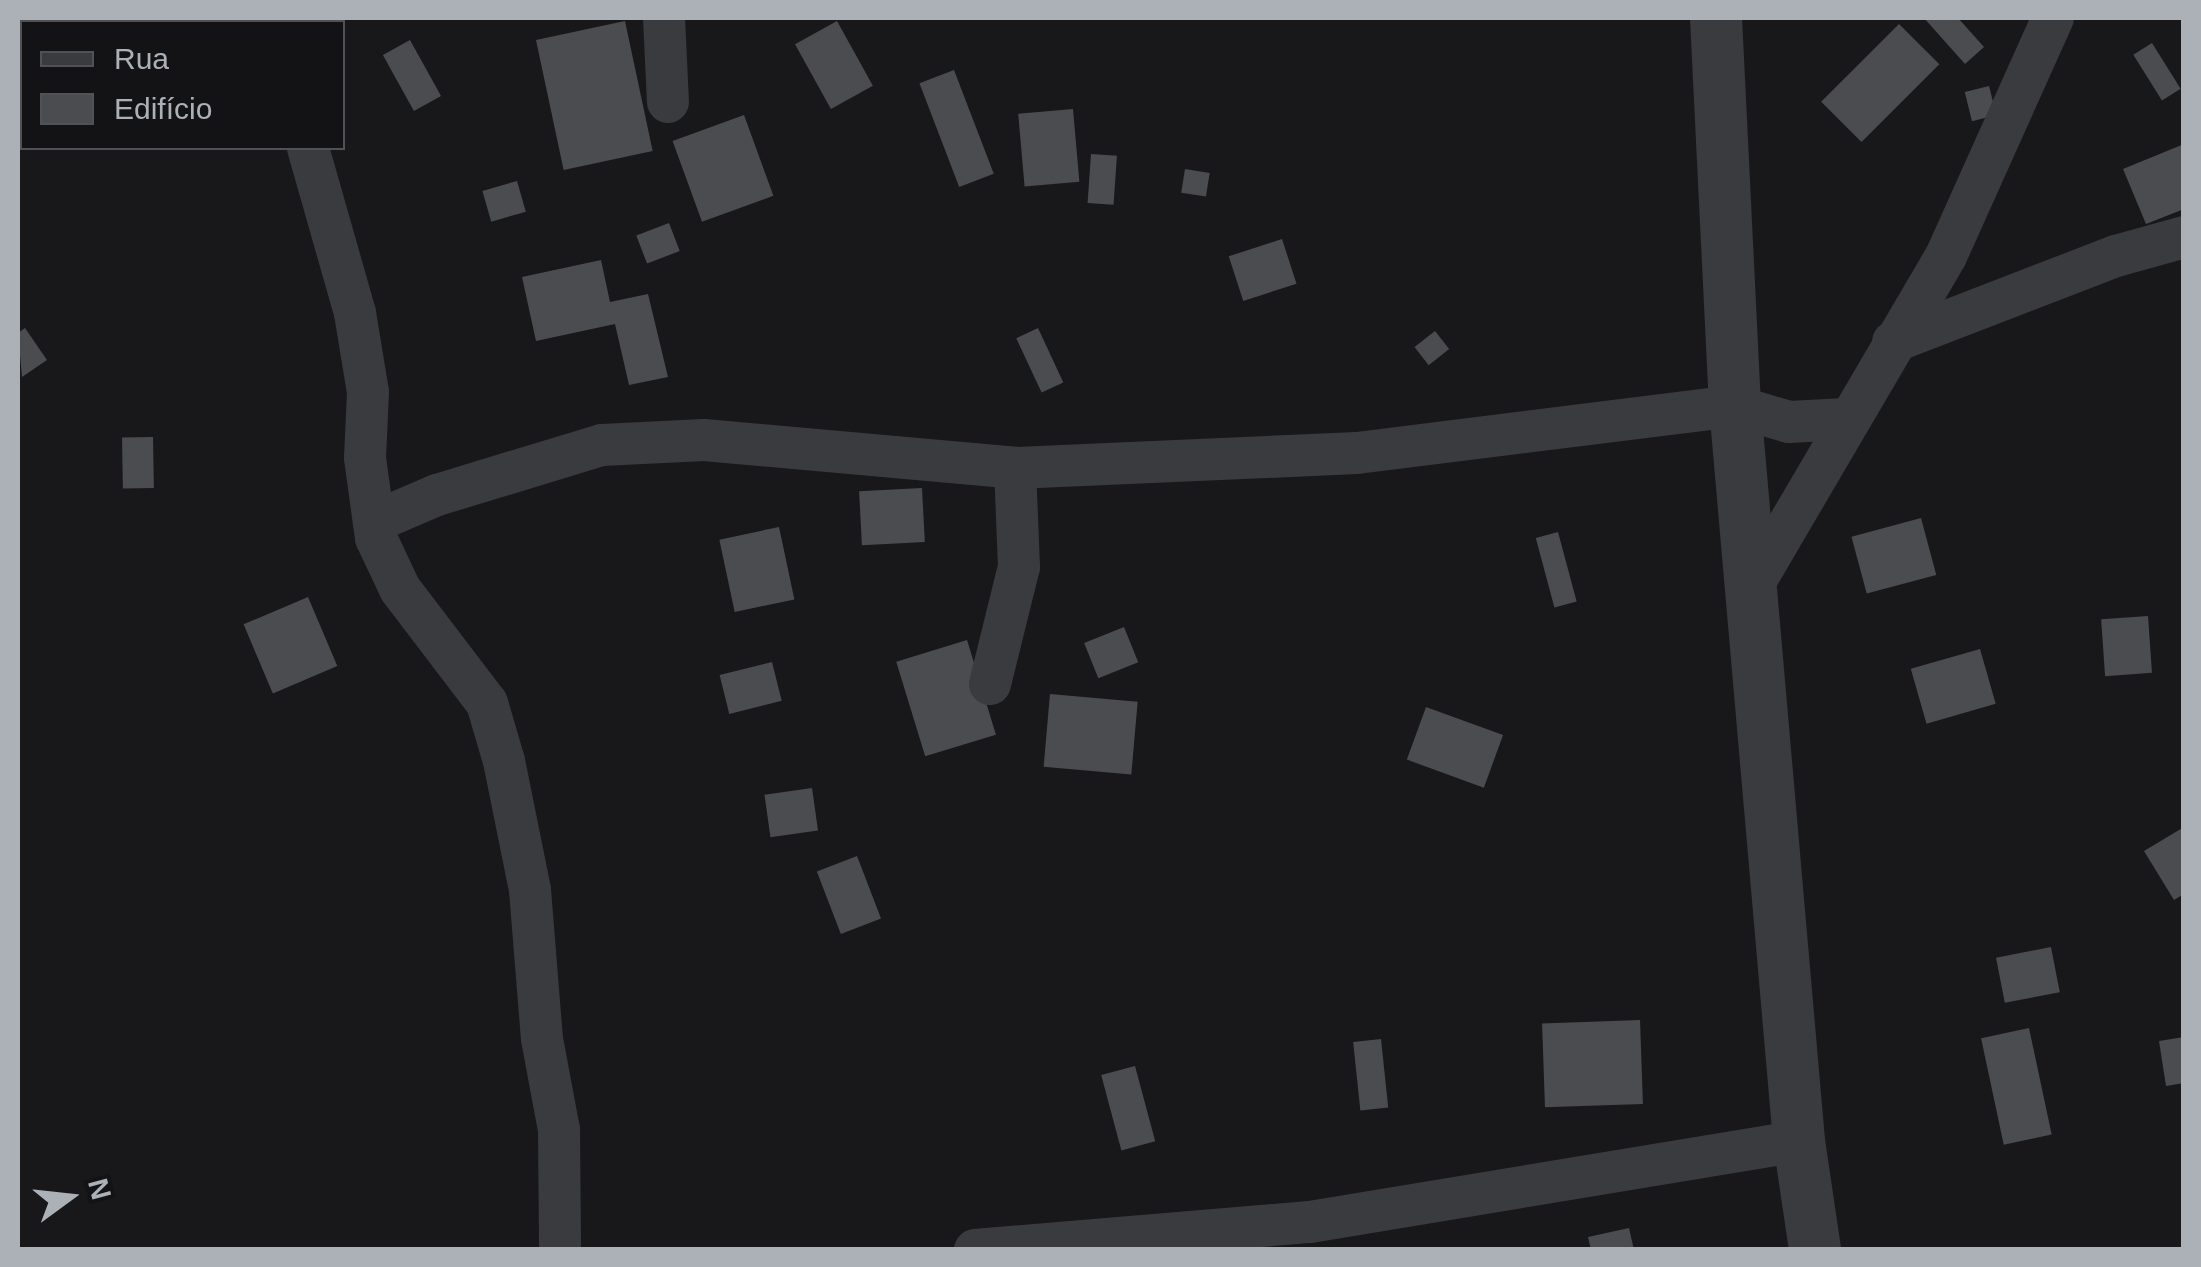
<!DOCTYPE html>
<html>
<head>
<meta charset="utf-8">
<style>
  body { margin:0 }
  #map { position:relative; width:2201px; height:1267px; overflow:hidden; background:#18181a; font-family:Arial,sans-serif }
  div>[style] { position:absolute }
  .building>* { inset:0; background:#4a4c4f; transform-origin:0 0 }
  .minor>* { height:42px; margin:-21px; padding:0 21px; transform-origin:21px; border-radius:21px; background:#3a3b3e }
  .tertiary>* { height:52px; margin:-26px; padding:0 26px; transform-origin:26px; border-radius:26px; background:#3a3b3e }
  span { translate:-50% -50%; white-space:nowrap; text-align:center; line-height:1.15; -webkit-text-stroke:10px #131315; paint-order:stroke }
  .frame { position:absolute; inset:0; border:20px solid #acb1b8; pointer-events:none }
  .legend { position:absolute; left:20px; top:20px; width:325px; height:130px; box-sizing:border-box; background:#131315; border:2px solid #505256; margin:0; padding:12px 18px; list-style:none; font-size:30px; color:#acb1b8 }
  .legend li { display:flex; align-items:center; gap:20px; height:50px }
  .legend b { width:50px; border:2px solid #505256 }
  .north { position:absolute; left:20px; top:1147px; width:100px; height:100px; -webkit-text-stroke:8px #131315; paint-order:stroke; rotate:75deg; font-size:28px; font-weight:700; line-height:40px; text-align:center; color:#acb1b8 }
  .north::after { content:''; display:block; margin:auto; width:35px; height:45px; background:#acb1b8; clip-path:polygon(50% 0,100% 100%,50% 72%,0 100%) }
</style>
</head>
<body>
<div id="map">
  <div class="building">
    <div style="clip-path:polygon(1924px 18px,1958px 18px,1984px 47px,1965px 64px)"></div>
    <div style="left:625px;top:21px;width:133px;height:91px;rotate:78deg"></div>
    <div style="left:837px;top:21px;width:74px;height:48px;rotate:61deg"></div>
    <div style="left:1899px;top:24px;width:57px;height:110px;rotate:45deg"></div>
    <div style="left:410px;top:40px;width:64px;height:31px;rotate:61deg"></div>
    <div style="left:2152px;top:43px;width:54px;height:22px;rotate:58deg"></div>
    <div style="left:954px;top:70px;width:111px;height:37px;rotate:69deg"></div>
    <div style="left:1989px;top:86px;width:30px;height:25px;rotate:76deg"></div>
    <div style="left:1073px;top:109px;width:73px;height:55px;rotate:85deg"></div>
    <div style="left:744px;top:115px;width:86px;height:76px;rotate:70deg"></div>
    <div style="clip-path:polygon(2184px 144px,2184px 209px,2146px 224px,2123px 169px)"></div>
    <div style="left:1091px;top:154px;width:26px;height:49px;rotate:4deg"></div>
    <div style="left:1185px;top:169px;width:25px;height:24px;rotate:9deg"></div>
    <div style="left:517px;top:181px;width:32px;height:36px;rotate:74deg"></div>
    <div style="left:669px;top:223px;width:30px;height:35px;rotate:69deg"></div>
    <div style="left:1282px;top:239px;width:47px;height:56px;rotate:72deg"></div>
    <div style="clip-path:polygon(601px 260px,610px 302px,648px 294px,668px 377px,629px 385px,615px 324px,536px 341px,522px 277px)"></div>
    <div style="clip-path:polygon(25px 328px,47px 360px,22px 377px,18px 333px)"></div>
    <div style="left:1038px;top:328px;width:60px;height:24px;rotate:65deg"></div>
    <div style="left:1435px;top:331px;width:23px;height:26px;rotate:52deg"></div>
    <div style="left:153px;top:437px;width:51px;height:31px;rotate:89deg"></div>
    <div style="left:922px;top:488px;width:54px;height:63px;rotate:87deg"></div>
    <div style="left:1921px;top:518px;width:59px;height:72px;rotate:75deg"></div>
    <div style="left:779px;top:527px;width:74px;height:61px;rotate:78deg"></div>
    <div style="left:1558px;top:532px;width:72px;height:23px;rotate:75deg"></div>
    <div style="left:308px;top:597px;width:75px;height:70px;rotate:67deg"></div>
    <div style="left:2148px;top:616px;width:57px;height:47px;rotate:86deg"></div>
    <div style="left:1124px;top:627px;width:38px;height:43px;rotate:68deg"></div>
    <div style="left:967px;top:640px;width:99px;height:74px;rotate:73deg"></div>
    <div style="left:1980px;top:649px;width:57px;height:72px;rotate:74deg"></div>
    <div style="left:772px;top:662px;width:40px;height:54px;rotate:76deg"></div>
    <div style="left:1050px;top:694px;width:88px;height:73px;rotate:5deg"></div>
    <div style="left:1426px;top:707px;width:82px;height:56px;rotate:20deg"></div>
    <div style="left:812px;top:788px;width:43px;height:48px;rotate:82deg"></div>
    <div style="clip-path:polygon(2184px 827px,2184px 894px,2174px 900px,2144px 851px)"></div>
    <div style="left:857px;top:856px;width:67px;height:43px;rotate:69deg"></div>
    <div style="left:2051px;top:947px;width:46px;height:56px;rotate:79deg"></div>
    <div style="left:1640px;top:1020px;width:84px;height:98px;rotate:88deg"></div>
    <div style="left:2029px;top:1028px;width:109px;height:49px;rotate:78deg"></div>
    <div style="clip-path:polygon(2184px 1037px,2184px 1083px,2166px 1086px,2159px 1041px)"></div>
    <div style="left:1381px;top:1039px;width:69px;height:28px;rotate:84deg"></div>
    <div style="left:1135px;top:1066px;width:78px;height:35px;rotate:75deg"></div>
    <div style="clip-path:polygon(1629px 1228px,1634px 1250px,1591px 1250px,1588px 1237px)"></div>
  </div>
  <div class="minor">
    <div style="left:237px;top:18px;width:4px;rotate:63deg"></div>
    <div style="left:664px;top:18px;width:84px;rotate:87.3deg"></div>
    <div style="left:308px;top:148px;width:172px;rotate:74.1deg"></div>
    <div style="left:355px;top:313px;width:80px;rotate:80.7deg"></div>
    <div style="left:368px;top:392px;width:66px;rotate:92.6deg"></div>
    <div style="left:365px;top:458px;width:81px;rotate:82.2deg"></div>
    <div style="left:376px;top:538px;width:56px;rotate:64.8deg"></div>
    <div style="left:400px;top:589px;width:143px;rotate:52.7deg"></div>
    <div style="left:487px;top:703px;width:60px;rotate:73.7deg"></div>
    <div style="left:504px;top:761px;width:132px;rotate:78.6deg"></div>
    <div style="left:530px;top:890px;width:149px;rotate:85.4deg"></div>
    <div style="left:542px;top:1039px;width:93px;rotate:79.4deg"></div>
    <div style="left:559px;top:1130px;width:120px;rotate:89.5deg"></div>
    <div style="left:1893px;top:342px;width:239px;rotate:-21.1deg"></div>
    <div style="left:2116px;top:256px;width:71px;rotate:-15.6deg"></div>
    <div style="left:374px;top:522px;width:69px;rotate:-23.2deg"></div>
    <div style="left:437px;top:495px;width:172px;rotate:-16.9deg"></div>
    <div style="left:602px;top:445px;width:102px;rotate:-2.8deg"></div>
    <div style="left:704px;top:440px;width:312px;rotate:5.1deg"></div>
    <div style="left:1015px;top:468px;width:342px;rotate:-2.5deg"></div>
    <div style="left:1357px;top:453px;width:381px;rotate:-7.1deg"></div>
    <div style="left:1735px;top:406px;width:56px;rotate:16.5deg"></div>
    <div style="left:1789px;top:422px;width:57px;rotate:-3deg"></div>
    <div style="left:1753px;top:585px;width:381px;rotate:-59.6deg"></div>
    <div style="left:1946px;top:256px;width:261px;rotate:-65.8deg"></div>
    <div style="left:990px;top:684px;width:121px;rotate:-76.1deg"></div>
    <div style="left:1019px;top:567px;width:99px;rotate:-92.3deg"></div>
    <div style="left:975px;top:1250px;width:336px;rotate:-4.8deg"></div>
    <div style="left:1310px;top:1222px;width:496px;rotate:-9.4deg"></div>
  </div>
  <div class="tertiary">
    <div style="left:1716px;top:18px;width:388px;rotate:87.2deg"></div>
    <div style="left:1735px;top:406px;width:738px;rotate:85.02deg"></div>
    <div style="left:1799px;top:1141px;width:110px;rotate:81.6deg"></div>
  </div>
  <div class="frame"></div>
  <ul class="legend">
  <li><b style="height:12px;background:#3a3b3e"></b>Rua</li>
  <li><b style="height:28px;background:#4a4c4f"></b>Edifício</li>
  </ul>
  <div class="north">N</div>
</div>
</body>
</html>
